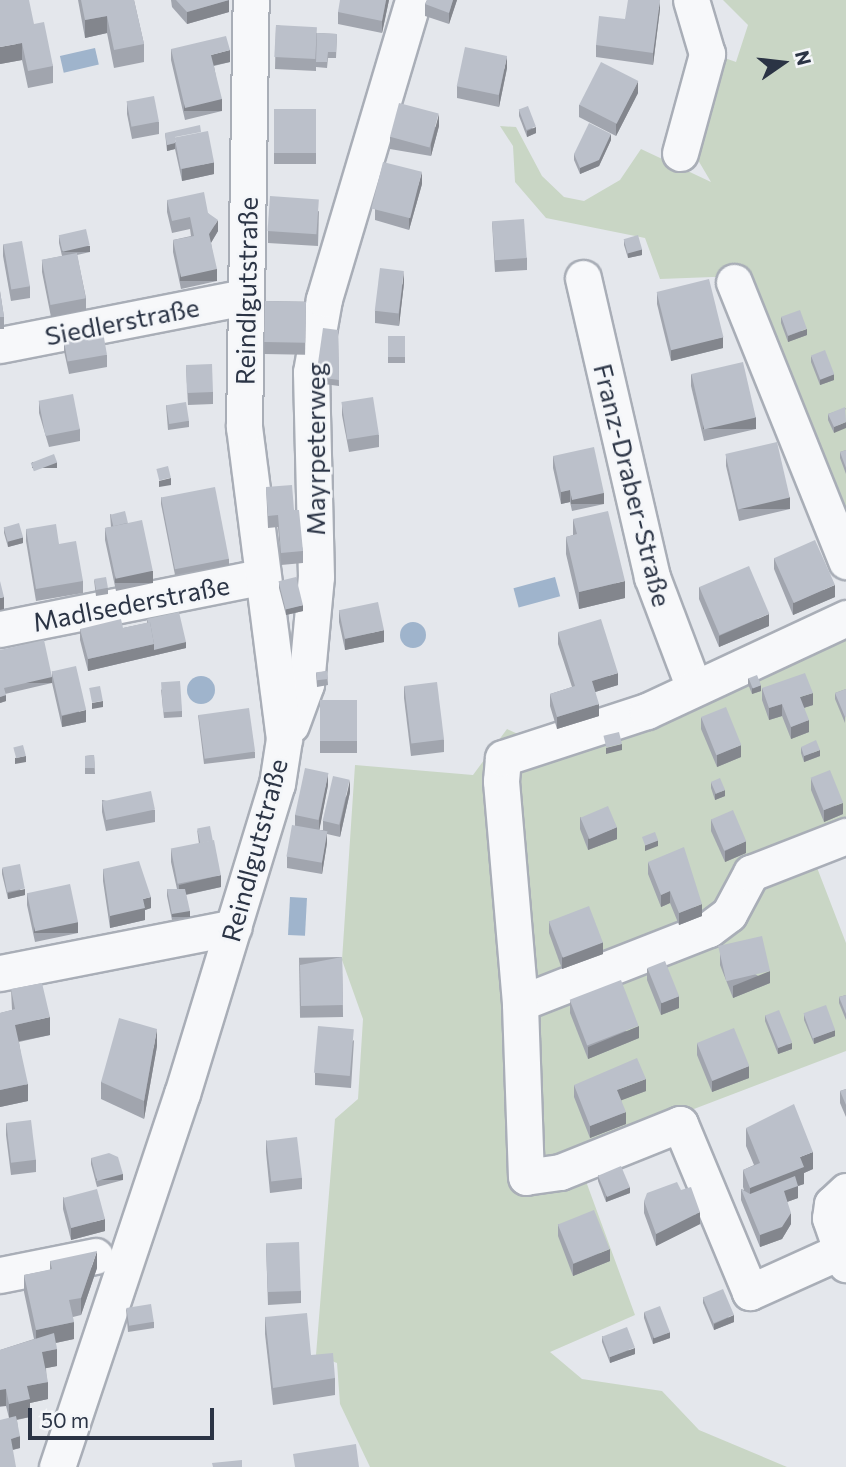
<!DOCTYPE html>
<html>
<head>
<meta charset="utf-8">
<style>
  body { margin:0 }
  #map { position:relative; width:846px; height:1467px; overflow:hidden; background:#e4e7ec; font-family:Commissioner,sans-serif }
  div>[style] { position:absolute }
  .green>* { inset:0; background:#c9d6c5 }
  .water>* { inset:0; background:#9fb4cc; transform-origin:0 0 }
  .round { border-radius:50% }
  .roads { filter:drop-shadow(2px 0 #a9aeb7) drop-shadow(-2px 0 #a9aeb7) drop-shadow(0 2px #a9aeb7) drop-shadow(0 -2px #a9aeb7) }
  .minor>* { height:35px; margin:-17.5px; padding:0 17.5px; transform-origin:17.5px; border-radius:17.5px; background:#f7f8fa }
  .wall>* { inset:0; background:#a1a5ae; transform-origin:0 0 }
  .shaded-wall>* { inset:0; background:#83868d; transform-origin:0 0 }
  .building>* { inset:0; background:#bbc0ca; transform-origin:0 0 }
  span { translate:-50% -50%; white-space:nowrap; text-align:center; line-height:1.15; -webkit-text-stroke:5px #f4f6f9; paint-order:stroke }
  .street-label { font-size:26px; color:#2b3445 }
  .north { position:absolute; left:748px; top:28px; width:70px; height:70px; -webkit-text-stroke:5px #f4f6f9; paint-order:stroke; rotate:76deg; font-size:19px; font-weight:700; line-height:28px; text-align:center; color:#2b3445 }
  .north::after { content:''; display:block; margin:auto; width:24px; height:32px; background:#2b3445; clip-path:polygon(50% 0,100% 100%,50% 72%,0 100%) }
  .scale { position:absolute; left:28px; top:1408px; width:186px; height:32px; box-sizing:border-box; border:4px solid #2b3445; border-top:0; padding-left:9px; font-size:21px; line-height:24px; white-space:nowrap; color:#2b3445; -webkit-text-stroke:5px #f4f6f9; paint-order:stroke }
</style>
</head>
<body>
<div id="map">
  <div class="green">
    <div style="clip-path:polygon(723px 0,846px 0,846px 534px,739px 276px,660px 279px,645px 238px,546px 218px,515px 182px,513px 146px,500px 126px,516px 127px,542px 176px,564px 197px,584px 201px,620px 180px,641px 149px,711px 182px,698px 160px,702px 123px,719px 56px,736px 62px,748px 25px)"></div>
    <div style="clip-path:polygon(846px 636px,846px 822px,806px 839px,846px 943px,846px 1051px,576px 1154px,635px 1315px,550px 1352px,582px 1379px,662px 1391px,699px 1430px,787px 1467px,370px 1467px,340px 1404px,337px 1363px,316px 1355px,335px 1119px,358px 1099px,363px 1019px,342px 960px,355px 765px,473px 775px,507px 729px,531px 740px)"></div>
  </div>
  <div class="water">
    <div style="left:95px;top:48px;width:17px;height:36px;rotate:77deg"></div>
    <div style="left:555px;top:577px;width:20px;height:43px;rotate:75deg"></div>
    <div class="round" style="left:400px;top:622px;width:26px;height:26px"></div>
    <div class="round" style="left:187px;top:676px;width:28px;height:28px"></div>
    <div style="left:290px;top:897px;width:17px;height:38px;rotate:3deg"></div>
  </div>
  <div class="roads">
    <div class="minor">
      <div style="left:680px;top:153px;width:103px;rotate:-74.7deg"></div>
      <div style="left:707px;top:54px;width:56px;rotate:-106.5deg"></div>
      <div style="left:583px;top:278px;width:307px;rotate:77deg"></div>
      <div style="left:652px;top:577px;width:119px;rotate:69.3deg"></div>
      <div style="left:734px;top:282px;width:301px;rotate:68.1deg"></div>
      <div style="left:0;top:345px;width:250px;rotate:-11.1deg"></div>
      <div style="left:0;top:629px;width:266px;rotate:-11.3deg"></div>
      <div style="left:291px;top:725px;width:44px;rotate:-69.9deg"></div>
      <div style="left:306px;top:684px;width:107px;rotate:-84.7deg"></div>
      <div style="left:316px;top:577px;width:205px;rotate:-91.4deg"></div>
      <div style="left:311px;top:372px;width:74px;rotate:-79.9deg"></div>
      <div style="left:324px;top:299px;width:312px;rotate:-73.4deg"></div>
      <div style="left:0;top:973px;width:238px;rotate:-11.1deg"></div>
      <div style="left:520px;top:1003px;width:203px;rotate:-21.4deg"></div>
      <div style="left:709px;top:929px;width:25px;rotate:-37deg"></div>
      <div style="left:729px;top:914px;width:47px;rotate:-61.8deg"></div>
      <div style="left:751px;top:873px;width:102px;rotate:-21.3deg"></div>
      <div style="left:846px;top:1191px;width:19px;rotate:137deg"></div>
      <div style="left:832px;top:1204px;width:14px;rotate:98deg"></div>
      <div style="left:830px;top:1218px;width:49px;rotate:70.8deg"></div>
      <div style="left:841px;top:1251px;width:100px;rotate:155.7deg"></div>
      <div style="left:750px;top:1292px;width:182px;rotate:-112.6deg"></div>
      <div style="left:680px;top:1124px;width:129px;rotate:158.2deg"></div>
      <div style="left:560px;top:1172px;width:34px;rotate:172deg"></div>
      <div style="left:526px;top:1177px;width:174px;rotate:-92deg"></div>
      <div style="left:520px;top:1003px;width:223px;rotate:-94.9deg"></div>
      <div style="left:501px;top:781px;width:23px;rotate:-85deg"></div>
      <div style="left:503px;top:758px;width:151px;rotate:-18.1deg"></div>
      <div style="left:647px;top:711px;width:220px;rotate:-25deg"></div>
      <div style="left:0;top:1275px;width:97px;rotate:-11.3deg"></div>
      <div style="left:57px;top:1467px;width:393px;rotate:-71.5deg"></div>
      <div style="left:182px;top:1094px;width:324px;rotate:-73deg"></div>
      <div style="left:277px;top:784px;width:46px;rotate:-81.2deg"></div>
      <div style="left:284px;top:739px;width:315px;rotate:-97.3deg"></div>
      <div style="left:244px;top:427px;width:427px;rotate:-89.1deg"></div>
    </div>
  </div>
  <div class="wall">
    <div style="clip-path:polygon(78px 0,134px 0,144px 44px,144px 62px,114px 68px,107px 33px,85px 38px)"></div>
    <div style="clip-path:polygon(171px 0,229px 0,229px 12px,187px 24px,172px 7px)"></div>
    <div style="clip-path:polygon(389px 0,382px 33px,338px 24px,338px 12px)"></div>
    <div style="clip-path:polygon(427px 0,457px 0,449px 24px,425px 16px,425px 4px)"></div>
    <div style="clip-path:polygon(660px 9px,653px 65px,596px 57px,596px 45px,625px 19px)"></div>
    <div style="clip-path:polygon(34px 24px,53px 66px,53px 83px,28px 88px,22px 60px,0 64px)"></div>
    <div style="clip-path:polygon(276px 25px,317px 33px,337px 34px,336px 58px,328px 58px,327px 68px,316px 67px,316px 71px,275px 69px)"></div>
    <div style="clip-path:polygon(171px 49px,230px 62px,214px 66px,222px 111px,185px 120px,171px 60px)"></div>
    <div style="clip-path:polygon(507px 68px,499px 107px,457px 98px,457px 86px)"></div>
    <div style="clip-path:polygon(638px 93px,616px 136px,579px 117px,579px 105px)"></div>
    <div style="clip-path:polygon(127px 102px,159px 122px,159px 134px,132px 139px,127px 114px)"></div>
    <div style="left:274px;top:109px;width:42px;height:55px"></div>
    <div style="clip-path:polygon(519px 110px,536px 133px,527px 137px,519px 116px)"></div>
    <div style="clip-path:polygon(439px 126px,431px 156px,390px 149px,390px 137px)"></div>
    <div style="clip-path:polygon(165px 133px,214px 174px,182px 181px,175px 149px,167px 151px)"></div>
    <div style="clip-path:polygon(611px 140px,599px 166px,580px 174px,574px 160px,574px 154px)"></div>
    <div style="clip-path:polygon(422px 184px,409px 230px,375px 220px,375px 209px)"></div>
    <div style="clip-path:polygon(167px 200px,208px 213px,218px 231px,211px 243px,217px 281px,181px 289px,173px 252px,173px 240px,191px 236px,190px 229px,172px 233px,167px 212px)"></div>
    <div style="clip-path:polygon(319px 211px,318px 246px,268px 243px,268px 231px)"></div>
    <div style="clip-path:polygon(492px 222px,527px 258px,527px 270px,495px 272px)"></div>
    <div style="clip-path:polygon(59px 237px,90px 252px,77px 255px,86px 298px,86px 310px,51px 317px,42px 272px,42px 260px,62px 256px,59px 243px)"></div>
    <div style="clip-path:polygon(624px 239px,642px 255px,628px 258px,624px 245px)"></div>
    <div style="clip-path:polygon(3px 244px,30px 286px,30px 298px,11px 301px,3px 256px)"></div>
    <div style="clip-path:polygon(404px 283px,399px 326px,375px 323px,375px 311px)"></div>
    <div style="clip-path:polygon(0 291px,4px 317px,4px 329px,0 329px)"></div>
    <div style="clip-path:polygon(657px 292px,723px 348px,671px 361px,657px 304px)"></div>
    <div style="left:265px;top:301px;width:41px;height:53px;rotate:1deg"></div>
    <div style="clip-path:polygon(781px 317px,807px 335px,788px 342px,781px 323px)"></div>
    <div style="clip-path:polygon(338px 330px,339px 386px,316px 383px,316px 377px)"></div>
    <div style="left:388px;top:336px;width:17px;height:27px"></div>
    <div style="clip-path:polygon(64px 339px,107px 355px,107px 367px,69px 374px,64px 351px)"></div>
    <div style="clip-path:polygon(811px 356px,834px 380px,820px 385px,811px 362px)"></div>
    <div style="clip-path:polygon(186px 366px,213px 392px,213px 404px,188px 405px)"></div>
    <div style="clip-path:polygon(691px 374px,756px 429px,704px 441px,691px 386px)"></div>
    <div style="clip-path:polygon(39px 401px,80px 429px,80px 441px,49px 447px,39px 413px)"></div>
    <div style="clip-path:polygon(342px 403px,379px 435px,379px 447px,349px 452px,342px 415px)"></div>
    <div style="clip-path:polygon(166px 405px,189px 421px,189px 427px,168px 430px)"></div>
    <div style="clip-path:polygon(846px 408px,834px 433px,828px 420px,828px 414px)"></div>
    <div style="clip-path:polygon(846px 450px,846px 474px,840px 458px,840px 452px)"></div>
    <div style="clip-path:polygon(726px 455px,790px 509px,739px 521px,726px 466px)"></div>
    <div style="clip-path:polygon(553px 456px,604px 504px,572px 511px,570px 502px,561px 504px,553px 468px)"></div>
    <div style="clip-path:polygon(266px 487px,294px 510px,303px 551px,303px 563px,281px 565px,278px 527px,268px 528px)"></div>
    <div style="clip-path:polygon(161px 497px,229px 559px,229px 565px,175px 575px,161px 504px)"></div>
    <div style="clip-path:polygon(110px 514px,128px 523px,153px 583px,116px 591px,105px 540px,105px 528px,111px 527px)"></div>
    <div style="clip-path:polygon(573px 519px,625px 598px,579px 609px,566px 554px,566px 537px,573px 535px)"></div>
    <div style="clip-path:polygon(4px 527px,23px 543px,8px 547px,4px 533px)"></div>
    <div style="clip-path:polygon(26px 529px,59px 544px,83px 581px,83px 593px,36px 601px,26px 541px)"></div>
    <div style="clip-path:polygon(774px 558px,835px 597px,793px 615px,774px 569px)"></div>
    <div style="clip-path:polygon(94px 580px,108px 588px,108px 594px,96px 596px)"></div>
    <div style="clip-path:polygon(279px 582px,303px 611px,286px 615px,279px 588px)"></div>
    <div style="clip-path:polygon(699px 587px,769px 626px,719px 647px,699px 599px)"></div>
    <div style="clip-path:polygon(339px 610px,384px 642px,345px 650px,339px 622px)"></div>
    <div style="clip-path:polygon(147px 619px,186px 648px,88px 671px,80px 640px,80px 629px,123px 628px,147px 623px)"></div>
    <div style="clip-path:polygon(558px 632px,618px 685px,595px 692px,599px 716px,557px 729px,550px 706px,550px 694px,572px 687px,558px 644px)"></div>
    <div style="clip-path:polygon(0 650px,52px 677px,52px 671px,86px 722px,62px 727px,52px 683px,5px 694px,6px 701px,0 703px)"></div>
    <div style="clip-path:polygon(327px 671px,328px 685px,317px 687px,316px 673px)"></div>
    <div style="clip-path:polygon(748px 678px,761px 691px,752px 694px,748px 684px)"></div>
    <div style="clip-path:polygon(404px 686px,444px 740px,444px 752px,411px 756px,404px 698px)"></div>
    <div style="clip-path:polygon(762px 688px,813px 705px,804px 708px,809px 732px,791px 739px,782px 716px,769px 720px,762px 700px)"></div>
    <div style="clip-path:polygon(161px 689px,182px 711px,182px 717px,164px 718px)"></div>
    <div style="clip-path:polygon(846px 689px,845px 723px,835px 699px,835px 693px)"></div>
    <div style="left:320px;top:700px;width:37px;height:53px"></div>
    <div style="clip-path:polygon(198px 715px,255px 752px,255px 758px,204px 764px)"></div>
    <div style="clip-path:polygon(701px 717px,741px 757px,717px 767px,701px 729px)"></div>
    <div style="clip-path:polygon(801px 747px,820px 756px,804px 762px,801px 753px)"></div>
    <div style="clip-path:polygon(94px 755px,95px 774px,85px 774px,85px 756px)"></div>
    <div style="clip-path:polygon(811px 778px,843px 814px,824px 822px,811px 790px)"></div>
    <div style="clip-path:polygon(711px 782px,725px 796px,715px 800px,711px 788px)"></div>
    <div style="clip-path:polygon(328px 785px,319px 830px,323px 830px,323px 821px,350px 792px,340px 837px,327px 834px,327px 843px,322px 874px,287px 868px,287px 857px,295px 826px,295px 815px)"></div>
    <div style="clip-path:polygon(102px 800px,155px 810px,155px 822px,106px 831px,102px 812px)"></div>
    <div style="clip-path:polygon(580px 817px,617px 839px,588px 850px,580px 829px)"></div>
    <div style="clip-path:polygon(711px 819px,746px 853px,725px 862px,711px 831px)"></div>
    <div style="clip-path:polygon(197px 829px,221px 887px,186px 895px,190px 917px,172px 920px,167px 896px,167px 889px,177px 889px,171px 862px,171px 850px,199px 844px)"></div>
    <div style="clip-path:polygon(648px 862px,702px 916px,679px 925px,670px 903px,661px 907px,648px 874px)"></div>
    <div style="clip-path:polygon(2px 868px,25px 895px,8px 899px,2px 874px)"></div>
    <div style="clip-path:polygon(103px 869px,151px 908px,145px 910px,145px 920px,110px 928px,103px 881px)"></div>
    <div style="clip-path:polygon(27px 893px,78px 933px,35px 942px,27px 905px)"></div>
    <div style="clip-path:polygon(549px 921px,603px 954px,562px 969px,549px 933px)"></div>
    <div style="clip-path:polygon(720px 953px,770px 983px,733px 998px,720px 965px)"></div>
    <div style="left:342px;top:957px;width:60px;height:43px;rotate:89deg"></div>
    <div style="clip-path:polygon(647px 968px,679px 1008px,661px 1015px,647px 980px)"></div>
    <div style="clip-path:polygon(11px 989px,50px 1035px,19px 1042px,28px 1101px,0 1107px,0 1013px,12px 1010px)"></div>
    <div style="clip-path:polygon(846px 995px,846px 1020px,839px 1003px,839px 997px)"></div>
    <div style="clip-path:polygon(570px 1001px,639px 1038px,588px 1059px,570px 1013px)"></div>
    <div style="clip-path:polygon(804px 1014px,835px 1036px,814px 1044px,804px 1020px)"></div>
    <div style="clip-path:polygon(765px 1015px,792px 1049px,778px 1054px,765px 1021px)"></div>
    <div style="clip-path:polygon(354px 1040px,351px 1088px,315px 1085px,315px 1073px)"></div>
    <div style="clip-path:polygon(697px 1043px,749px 1078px,712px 1092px,697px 1055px)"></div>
    <div style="clip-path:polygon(157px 1046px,144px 1119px,101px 1099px,101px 1082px)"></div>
    <div style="clip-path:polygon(574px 1085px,646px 1091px,621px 1100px,626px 1124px,590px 1138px,574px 1097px)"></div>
    <div style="clip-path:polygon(846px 1089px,846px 1117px,840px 1103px,840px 1091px)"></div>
    <div style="clip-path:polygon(6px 1123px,36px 1160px,36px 1172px,11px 1175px,6px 1135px)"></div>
    <div style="clip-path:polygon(746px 1128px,813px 1169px,804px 1173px,804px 1184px,798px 1186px,798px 1198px,787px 1202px,791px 1224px,782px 1239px,760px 1247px,741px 1200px,741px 1189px,744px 1190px,743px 1187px,743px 1170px,754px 1165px,746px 1146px)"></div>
    <div style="clip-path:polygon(266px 1140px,302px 1178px,302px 1189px,270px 1193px,266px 1152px)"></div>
    <div style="clip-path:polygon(91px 1158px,123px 1180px,97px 1187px,91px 1164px)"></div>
    <div style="clip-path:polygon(598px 1175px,630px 1193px,606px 1202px,598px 1181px)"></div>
    <div style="clip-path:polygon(681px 1190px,700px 1224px,656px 1246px,644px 1213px,644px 1201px)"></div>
    <div style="clip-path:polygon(63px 1197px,105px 1231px,71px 1240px,63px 1209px)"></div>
    <div style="clip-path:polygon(558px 1224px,610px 1261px,573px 1276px,558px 1236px)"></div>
    <div style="clip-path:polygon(266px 1244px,301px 1291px,301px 1303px,268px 1305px)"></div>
    <div style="clip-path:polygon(50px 1261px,97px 1268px,81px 1315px,73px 1317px,74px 1339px,56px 1343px,57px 1366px,46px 1368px,48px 1399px,30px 1403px,30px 1417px,17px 1420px,20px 1448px,13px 1450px,0 1467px,9px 1418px,6px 1406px,0 1407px,0 1350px,34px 1339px,24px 1292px,24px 1275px,50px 1270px)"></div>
    <div style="clip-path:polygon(703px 1297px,734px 1322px,714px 1330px,703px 1303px)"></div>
    <div style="clip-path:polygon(126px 1309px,154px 1322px,154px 1328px,128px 1332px)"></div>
    <div style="clip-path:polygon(644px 1312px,670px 1338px,653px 1344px,644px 1318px)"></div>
    <div style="clip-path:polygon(265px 1317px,311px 1355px,335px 1378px,335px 1395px,273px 1405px,265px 1334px)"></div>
    <div style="clip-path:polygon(602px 1336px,635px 1354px,610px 1363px,602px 1342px)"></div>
  </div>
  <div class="shaded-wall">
    <div style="clip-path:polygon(229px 0,229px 12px,187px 24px,187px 12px)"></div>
    <div style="clip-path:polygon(386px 0,389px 0,382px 33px,382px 21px)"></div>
    <div style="clip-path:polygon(453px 0,457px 0,449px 24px,449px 13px)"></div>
    <div style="clip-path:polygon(660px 0,660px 9px,653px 65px,653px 53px)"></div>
    <div style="clip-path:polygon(107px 16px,107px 33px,85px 38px,85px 20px)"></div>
    <div style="clip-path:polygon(22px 43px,22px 60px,0 64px,0 47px)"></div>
    <div style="clip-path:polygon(230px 50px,230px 62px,211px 66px,211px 55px)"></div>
    <div style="clip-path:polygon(507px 56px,507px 68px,499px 107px,499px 95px)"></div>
    <div style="clip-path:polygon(638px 81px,638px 93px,616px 136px,616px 124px)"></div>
    <div style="left:222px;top:99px;width:12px;height:38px;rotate:90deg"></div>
    <div style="clip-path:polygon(439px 114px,439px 126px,431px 156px,431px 144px)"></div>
    <div style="clip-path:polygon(536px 127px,536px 133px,527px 137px,527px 131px)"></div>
    <div style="clip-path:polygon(611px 134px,611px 140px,599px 166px,580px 174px,580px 168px)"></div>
    <div style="clip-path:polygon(175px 143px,175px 149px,167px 151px,167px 145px)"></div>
    <div style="clip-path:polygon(214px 162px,214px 174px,182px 181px,182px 169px)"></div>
    <div style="clip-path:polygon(422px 172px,422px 184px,409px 230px,409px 218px)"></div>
    <div style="clip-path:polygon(218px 220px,218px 231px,209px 246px,209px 234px)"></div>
    <div style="left:90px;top:246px;width:6px;height:28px;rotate:90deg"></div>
    <div style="clip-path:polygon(642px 249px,642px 255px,628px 258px,628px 252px)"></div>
    <div style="left:217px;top:269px;width:12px;height:37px;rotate:90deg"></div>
    <div style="clip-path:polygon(404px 271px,404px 283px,399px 326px,399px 314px)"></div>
    <div style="clip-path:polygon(807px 329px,807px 335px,788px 342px,788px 336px)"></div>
    <div style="clip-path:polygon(723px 337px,723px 348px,671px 361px,671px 349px)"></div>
    <div style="clip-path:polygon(834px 374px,834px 380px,820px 385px,820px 379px)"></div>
    <div style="left:756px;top:417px;width:12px;height:53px;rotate:90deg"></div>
    <div style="clip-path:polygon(846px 422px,846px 428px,834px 433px,834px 427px)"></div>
    <div style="left:57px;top:462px;width:6px;height:25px;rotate:90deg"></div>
    <div style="clip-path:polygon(171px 478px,171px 485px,159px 487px,159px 481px)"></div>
    <div style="clip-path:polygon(570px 490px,570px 502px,561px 504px,561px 492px)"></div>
    <div style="left:604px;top:493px;width:11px;height:33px;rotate:90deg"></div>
    <div style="left:790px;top:497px;width:12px;height:52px;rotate:90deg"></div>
    <div style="clip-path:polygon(23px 537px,23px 543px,8px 547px,8px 541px)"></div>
    <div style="left:153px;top:571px;width:12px;height:38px;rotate:90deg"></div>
    <div style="clip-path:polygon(625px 581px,625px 598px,579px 609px,579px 592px)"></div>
    <div style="clip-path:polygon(835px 585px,835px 597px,793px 615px,793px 603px)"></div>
    <div style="clip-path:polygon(4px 597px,4px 609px,0 610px,0 598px)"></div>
    <div style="clip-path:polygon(303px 605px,303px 611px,286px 615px,286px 609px)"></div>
    <div style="clip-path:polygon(769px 614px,769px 626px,719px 647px,719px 636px)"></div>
    <div style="clip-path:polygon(384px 630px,384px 642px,345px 650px,345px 639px)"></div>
    <div style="clip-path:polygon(186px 642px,186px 648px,88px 671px,88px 659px,154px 644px)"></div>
    <div style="clip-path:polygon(618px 673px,618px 685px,592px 693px,592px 681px)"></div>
    <div style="left:52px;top:677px;width:6px;height:49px;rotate:90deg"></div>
    <div style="clip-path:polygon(761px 685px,761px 691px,752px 694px,752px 688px)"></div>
    <div style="clip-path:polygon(813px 693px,813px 705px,800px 709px,800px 697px)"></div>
    <div style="clip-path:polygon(6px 695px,6px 701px,0 703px,0 697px)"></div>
    <div style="clip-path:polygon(103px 701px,103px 707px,92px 709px,92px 703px)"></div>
    <div style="clip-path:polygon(599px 704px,599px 716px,557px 729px,557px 717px)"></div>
    <div style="clip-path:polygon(782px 704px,782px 716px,769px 720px,769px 708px)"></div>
    <div style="clip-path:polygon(86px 710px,86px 722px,62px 727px,62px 716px)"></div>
    <div style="clip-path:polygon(809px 720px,809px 732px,791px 739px,791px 727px)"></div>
    <div style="clip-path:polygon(622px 744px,622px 750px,606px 754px,606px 748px)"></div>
    <div style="clip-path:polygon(741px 745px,741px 757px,717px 767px,717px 755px)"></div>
    <div style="clip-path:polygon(820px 750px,820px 756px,804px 762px,804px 756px)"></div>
    <div style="clip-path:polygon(26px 756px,26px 762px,15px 764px,15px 758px)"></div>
    <div style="clip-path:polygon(328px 773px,328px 785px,319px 832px,319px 820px)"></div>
    <div style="clip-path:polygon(350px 780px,350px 792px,340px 837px,340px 825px)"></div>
    <div style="clip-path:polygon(725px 790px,725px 796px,715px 800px,715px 794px)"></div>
    <div style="clip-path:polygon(843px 803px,843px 814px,824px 822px,824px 810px)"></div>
    <div style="clip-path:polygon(617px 827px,617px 839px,588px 850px,588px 839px)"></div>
    <div style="clip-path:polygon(327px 831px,327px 843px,322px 874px,322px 862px)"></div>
    <div style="clip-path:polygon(658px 840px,658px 846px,645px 851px,645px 845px)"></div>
    <div style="clip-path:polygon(746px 841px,746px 853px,725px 862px,725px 851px)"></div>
    <div style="clip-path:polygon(221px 875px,221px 887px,179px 896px,179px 885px)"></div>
    <div style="clip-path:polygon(25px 889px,25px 895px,8px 899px,8px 893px)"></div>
    <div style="clip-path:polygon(670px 891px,670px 903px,661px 907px,661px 895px)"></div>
    <div style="clip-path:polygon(151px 897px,151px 908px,145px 910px,145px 920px,110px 928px,110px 916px,143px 899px)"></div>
    <div style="clip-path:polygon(702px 904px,702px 916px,679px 925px,679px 913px)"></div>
    <div style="left:190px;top:911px;width:6px;height:18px;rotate:90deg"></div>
    <div style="left:78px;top:922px;width:11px;height:44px;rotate:90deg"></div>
    <div style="clip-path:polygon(603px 942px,603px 954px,562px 969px,562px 957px)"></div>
    <div style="clip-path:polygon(770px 971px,770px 983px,733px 998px,733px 986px)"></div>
    <div style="clip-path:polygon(679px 996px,679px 1008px,661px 1015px,661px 1003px)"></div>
    <div style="clip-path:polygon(50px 1017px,50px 1035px,15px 1042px,15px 1025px)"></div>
    <div style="clip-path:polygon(639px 1026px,639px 1038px,588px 1059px,588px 1047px)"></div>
    <div style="clip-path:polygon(157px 1029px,157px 1046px,144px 1119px,144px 1101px)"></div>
    <div style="clip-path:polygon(835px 1030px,835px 1036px,814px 1044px,814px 1038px)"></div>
    <div style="clip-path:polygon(792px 1043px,792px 1049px,778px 1054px,778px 1048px)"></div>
    <div style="clip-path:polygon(749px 1066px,749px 1078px,712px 1092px,712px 1080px)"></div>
    <div style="clip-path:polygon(646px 1079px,646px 1091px,617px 1102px,617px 1090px)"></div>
    <div style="clip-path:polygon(28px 1084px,28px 1101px,0 1107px,0 1090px)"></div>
    <div style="clip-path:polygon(626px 1112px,626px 1124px,590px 1138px,590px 1126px)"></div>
    <div style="clip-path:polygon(813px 1152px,813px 1169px,804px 1173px,804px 1184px,798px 1186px,798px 1198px,784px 1203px,750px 1206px,750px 1188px,800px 1157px)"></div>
    <div style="left:123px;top:1174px;width:6px;height:27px;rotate:90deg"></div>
    <div style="clip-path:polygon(630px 1187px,630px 1193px,606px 1202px,606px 1196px)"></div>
    <div style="clip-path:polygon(700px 1212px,700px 1224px,656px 1246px,656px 1234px)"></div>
    <div style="clip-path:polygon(791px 1213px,791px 1224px,782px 1239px,760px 1247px,760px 1235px)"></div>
    <div style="clip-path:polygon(105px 1219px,105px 1231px,71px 1240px,71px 1228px)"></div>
    <div style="clip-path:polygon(610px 1249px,610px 1261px,573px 1276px,573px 1264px)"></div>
    <div style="clip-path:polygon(97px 1251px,97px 1268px,81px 1315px,81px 1298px)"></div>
    <div style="clip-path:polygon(734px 1315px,734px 1322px,714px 1330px,714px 1324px)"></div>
    <div style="clip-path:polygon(74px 1322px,74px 1339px,36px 1347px,36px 1330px)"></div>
    <div style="clip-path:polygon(670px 1332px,670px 1338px,653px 1344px,653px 1338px)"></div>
    <div style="clip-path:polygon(635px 1348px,635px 1354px,610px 1363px,610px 1357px)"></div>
    <div style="clip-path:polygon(57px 1349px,57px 1366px,42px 1369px,42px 1352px)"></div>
    <div style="clip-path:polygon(48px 1382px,48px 1399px,30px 1403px,30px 1417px,9px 1421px,9px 1404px,27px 1386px)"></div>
    <div style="left:6px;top:1389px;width:17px;height:6px;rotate:90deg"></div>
    <div style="clip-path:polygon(20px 1436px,20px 1448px,11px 1450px,11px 1439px)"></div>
  </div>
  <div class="building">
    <div style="clip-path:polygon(0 0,29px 0,34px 24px,44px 22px,53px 66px,28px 71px,22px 43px,0 47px)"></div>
    <div style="clip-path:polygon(81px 0,134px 0,144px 44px,114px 50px,107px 16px,85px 20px)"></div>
    <div style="clip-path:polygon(176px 0,229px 0,187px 12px)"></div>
    <div style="clip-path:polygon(340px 0,386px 0,382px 21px,338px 12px)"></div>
    <div style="clip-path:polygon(427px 0,453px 0,449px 13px,425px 4px)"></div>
    <div style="clip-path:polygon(628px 0,660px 0,653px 53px,596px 45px,599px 16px,625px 19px)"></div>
    <div style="left:276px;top:25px;width:41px;height:32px;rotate:3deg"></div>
    <div style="clip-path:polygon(317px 33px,337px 34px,336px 52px,328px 52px,327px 62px,316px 62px)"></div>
    <div style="clip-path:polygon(226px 36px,230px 50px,211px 55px,222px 99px,185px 108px,171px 49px)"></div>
    <div style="left:465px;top:47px;width:43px;height:40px;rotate:12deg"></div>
    <div style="left:601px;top:62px;width:42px;height:48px;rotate:27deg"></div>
    <div style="left:154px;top:96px;width:26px;height:28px;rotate:79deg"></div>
    <div style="left:399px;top:103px;width:41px;height:35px;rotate:15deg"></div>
    <div style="left:528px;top:106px;width:22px;height:10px;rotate:69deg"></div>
    <div style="left:274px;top:109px;width:42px;height:44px"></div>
    <div style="clip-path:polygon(589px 123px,611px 134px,599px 160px,580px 168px,574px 154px)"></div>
    <div style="clip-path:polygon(200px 125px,201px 132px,175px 137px,175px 143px,167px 145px,165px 133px)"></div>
    <div style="left:208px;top:131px;width:32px;height:34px;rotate:79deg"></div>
    <div style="left:383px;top:162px;width:40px;height:48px;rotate:14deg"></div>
    <div style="clip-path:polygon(204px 192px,208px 213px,218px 220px,209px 234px,217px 269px,181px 277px,173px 240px,194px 236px,190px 217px,172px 221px,167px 200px)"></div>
    <div style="left:270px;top:196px;width:49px;height:35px;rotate:4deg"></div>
    <div style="left:524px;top:219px;width:39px;height:32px;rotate:86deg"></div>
    <div style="left:86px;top:229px;width:17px;height:28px;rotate:77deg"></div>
    <div style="left:638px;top:235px;width:15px;height:15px;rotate:74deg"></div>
    <div style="left:22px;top:241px;width:46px;height:19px;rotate:80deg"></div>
    <div style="left:77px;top:253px;width:46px;height:36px;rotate:79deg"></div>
    <div style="left:380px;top:268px;width:24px;height:43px;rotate:7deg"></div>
    <div style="left:709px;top:279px;width:60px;height:54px;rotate:76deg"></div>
    <div style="clip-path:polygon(0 291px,4px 317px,0 317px)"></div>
    <div style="left:265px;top:301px;width:41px;height:41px;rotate:1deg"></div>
    <div style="left:800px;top:310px;width:20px;height:20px;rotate:70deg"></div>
    <div style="clip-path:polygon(323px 328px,338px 330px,339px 380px,316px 377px)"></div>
    <div style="left:103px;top:332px;width:23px;height:40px;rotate:80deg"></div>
    <div style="left:388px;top:336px;width:17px;height:21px"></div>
    <div style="left:825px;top:350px;width:26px;height:15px;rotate:69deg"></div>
    <div style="left:743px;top:362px;width:57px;height:53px;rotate:77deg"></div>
    <div style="left:212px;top:364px;width:28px;height:26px;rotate:88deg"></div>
    <div style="left:73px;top:394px;width:36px;height:35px;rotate:79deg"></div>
    <div style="left:373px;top:397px;width:38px;height:32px;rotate:81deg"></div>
    <div style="left:186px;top:402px;width:19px;height:20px;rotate:81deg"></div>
    <div style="clip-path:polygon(845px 407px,846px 422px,834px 427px,828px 414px)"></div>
    <div style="left:777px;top:442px;width:57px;height:53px;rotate:77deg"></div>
    <div style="clip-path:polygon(594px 447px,604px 493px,572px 500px,570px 490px,561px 492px,553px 456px)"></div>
    <div style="clip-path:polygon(846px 450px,846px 468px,840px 452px)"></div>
    <div style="left:54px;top:454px;width:9px;height:25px;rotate:69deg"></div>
    <div style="left:168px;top:466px;width:12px;height:12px;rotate:76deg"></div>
    <div style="clip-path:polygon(292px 485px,294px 510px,299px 510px,303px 551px,281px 553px,278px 515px,268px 516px,266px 487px)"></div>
    <div style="left:215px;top:487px;width:73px;height:55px;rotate:79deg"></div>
    <div style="left:125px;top:511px;width:12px;height:15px;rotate:76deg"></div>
    <div style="clip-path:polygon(608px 511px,625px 581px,579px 592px,566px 537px,577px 534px,573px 519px)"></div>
    <div style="left:142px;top:520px;width:52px;height:38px;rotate:78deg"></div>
    <div style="left:19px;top:523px;width:15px;height:16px;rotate:74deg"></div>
    <div style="clip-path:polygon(56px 524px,59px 544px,76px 541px,83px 581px,36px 589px,26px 529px)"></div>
    <div style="left:815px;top:540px;width:49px;height:45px;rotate:66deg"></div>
    <div style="left:749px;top:566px;width:52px;height:54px;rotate:67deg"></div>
    <div style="left:106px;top:577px;width:11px;height:12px;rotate:80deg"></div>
    <div style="left:296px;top:577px;width:29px;height:18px;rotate:76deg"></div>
    <div style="clip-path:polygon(0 581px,4px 597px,0 598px)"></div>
    <div style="left:378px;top:602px;width:29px;height:40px;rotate:78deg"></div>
    <div style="clip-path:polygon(179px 612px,186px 642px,154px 650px,154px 644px,150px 622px,148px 623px,147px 619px)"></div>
    <div style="clip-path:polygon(121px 619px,123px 628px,150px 622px,154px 644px,88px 659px,80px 629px)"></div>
    <div style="clip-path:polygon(601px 619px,618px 673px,592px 681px,599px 704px,557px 717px,550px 694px,575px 686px,558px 632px)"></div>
    <div style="clip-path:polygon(44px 640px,52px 677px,4px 688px,6px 695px,0 697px,0 650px)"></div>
    <div style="left:76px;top:666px;width:45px;height:25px;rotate:77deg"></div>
    <div style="left:327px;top:671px;width:8px;height:11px;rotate:83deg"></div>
    <div style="clip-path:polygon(805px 673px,813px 693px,800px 697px,809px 720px,791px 727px,782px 704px,769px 708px,762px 688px)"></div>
    <div style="left:757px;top:675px;width:11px;height:9px;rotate:68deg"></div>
    <div style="left:180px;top:681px;width:30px;height:19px;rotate:86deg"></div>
    <div style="left:437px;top:682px;width:58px;height:33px;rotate:83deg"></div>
    <div style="left:100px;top:686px;width:15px;height:11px;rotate:79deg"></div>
    <div style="clip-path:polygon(846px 689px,846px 717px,845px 717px,835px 693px)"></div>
    <div style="left:320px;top:700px;width:37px;height:41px"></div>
    <div style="left:726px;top:707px;width:41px;height:27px;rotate:68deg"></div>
    <div style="left:249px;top:708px;width:44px;height:51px;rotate:82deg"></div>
    <div style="left:619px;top:732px;width:12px;height:16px;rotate:76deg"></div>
    <div style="clip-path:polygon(816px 740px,820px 750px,804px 756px,801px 747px)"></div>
    <div style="left:23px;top:745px;width:11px;height:10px;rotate:75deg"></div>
    <div style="clip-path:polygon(94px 755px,95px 768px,85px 768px,85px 756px)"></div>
    <div style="left:305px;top:768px;width:24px;height:48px;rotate:12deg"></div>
    <div style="left:830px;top:770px;width:35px;height:21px;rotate:68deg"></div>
    <div style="left:333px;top:776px;width:17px;height:46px;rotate:13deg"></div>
    <div style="left:720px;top:778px;width:13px;height:10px;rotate:67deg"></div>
    <div style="left:151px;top:791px;width:19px;height:50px;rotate:78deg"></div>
    <div style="left:608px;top:806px;width:23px;height:30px;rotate:67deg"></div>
    <div style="left:733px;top:810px;width:34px;height:24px;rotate:67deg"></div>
    <div style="left:292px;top:825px;width:36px;height:32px;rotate:10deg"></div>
    <div style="left:210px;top:826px;width:15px;height:13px;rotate:79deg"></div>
    <div style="left:655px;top:832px;width:9px;height:14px;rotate:69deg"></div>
    <div style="left:214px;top:840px;width:36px;height:44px;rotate:79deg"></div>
    <div style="clip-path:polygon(684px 847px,702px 904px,679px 913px,670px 891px,661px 895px,648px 862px)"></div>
    <div style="clip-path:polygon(139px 861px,151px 897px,143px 899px,145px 908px,110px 916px,103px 869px)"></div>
    <div style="left:20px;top:864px;width:25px;height:18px;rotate:79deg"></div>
    <div style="left:70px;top:884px;width:39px;height:44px;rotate:78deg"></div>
    <div style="clip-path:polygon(167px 889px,185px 889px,190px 911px,172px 914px)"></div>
    <div style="left:589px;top:906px;width:39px;height:43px;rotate:69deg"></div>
    <div style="left:762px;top:936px;width:36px;height:45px;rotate:77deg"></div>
    <div style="clip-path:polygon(342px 957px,343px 1005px,301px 1006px,300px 965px)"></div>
    <div style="left:665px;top:961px;width:38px;height:19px;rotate:68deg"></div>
    <div style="left:621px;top:980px;width:49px;height:55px;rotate:69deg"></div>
    <div style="clip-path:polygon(42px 983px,50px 1017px,15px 1025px,28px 1084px,0 1090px,0 1013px,15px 1009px,11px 989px)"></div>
    <div style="clip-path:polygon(846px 995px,846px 1014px,839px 997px)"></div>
    <div style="left:826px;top:1005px;width:27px;height:24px;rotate:70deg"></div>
    <div style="left:779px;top:1010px;width:35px;height:15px;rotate:68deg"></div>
    <div style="clip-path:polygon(119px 1018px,157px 1029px,144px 1101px,101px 1082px)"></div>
    <div style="left:318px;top:1026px;width:36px;height:47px;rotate:5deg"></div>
    <div style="left:734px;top:1028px;width:41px;height:40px;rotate:68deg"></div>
    <div style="clip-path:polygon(637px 1058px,646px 1079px,617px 1090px,626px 1112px,590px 1126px,574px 1085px)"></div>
    <div style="clip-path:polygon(846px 1089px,846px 1105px,840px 1091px)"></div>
    <div style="clip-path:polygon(794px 1104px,813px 1152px,800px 1157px,804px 1167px,750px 1188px,743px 1170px,760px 1163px,746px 1128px)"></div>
    <div style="left:31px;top:1120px;width:40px;height:25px;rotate:83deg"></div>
    <div style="left:297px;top:1137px;width:41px;height:31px;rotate:83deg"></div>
    <div style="clip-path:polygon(109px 1153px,118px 1157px,123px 1174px,97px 1181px,91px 1158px)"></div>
    <div style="left:621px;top:1166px;width:23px;height:25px;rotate:67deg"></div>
    <div style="clip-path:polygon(795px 1176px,798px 1186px,784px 1191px,791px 1213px,782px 1227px,760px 1235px,741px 1189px,750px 1194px)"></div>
    <div style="clip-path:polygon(677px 1182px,681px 1190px,691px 1187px,700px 1212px,656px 1234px,644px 1201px,647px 1193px)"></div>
    <div style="left:97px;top:1189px;width:31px;height:35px;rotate:75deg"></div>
    <div style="left:594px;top:1210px;width:42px;height:39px;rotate:68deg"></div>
    <div style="left:299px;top:1242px;width:49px;height:33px;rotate:88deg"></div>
    <div style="clip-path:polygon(97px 1251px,81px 1298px,69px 1300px,74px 1322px,36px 1330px,24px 1275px,52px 1269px,50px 1261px)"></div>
    <div style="left:723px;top:1289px;width:28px;height:22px;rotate:67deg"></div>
    <div style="left:151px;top:1304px;width:18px;height:25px;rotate:81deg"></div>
    <div style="left:660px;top:1306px;width:28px;height:17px;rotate:69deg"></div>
    <div style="clip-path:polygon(307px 1313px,311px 1355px,333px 1353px,335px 1378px,273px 1388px,265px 1317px)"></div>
    <div style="left:627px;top:1327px;width:22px;height:27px;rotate:69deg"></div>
    <div style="clip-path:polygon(54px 1333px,57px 1349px,42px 1352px,48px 1382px,27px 1386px,30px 1399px,9px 1404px,6px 1389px,0 1390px,0 1350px)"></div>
    <div style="clip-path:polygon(16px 1416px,20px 1436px,11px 1439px,16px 1467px,0 1467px,0 1420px)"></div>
    <div style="clip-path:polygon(356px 1444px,359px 1467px,295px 1467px,293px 1454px)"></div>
    <div style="clip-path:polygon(242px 1460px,242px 1467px,213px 1467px,212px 1463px)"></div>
  </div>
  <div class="street-label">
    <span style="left:246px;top:291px;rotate:-89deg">Reindlgutstraße</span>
    <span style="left:122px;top:321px;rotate:-11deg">Siedlerstraße</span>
    <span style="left:315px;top:449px;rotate:-90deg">Mayrpeterweg</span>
    <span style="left:633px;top:485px;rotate:76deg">Franz-Draber-Straße</span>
    <span style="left:131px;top:603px;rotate:-11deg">Madlsederstraße</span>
    <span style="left:254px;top:850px;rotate:-75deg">Reindlgutstraße</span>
  </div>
  <div class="north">N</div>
  <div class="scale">50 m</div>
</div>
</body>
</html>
